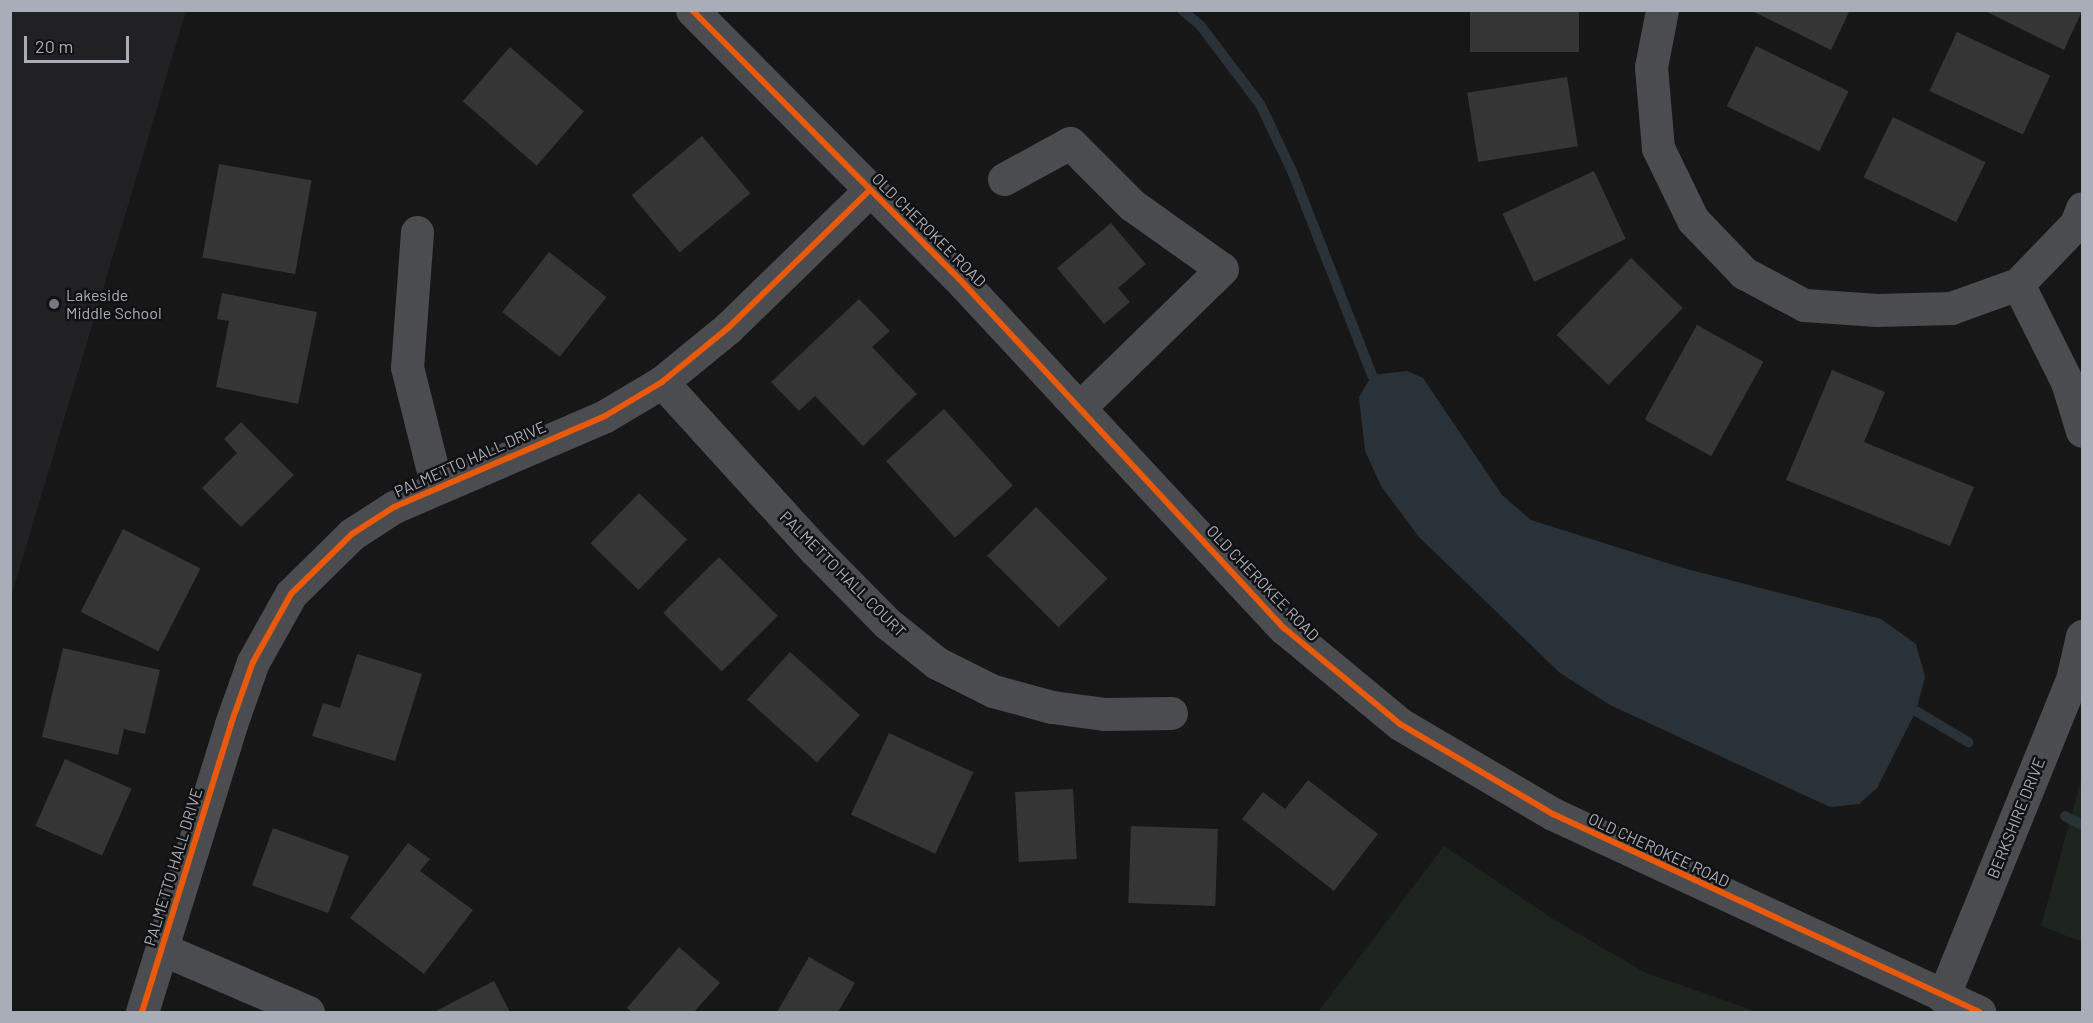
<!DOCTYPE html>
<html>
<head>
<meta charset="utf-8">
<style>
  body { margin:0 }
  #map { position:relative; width:2093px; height:1023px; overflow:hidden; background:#171717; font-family:Barlow,sans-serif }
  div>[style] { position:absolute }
  .built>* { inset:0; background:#212123 }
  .green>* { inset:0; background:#1d241e }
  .water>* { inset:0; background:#2a3239 }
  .stream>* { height:10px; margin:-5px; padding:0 5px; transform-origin:5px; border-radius:5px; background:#2a3239 }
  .building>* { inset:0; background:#353536; transform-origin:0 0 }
  .minor>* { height:33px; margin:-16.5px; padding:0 16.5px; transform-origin:16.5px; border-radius:16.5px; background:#4b4c50 }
  .cycleway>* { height:6px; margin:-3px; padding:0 3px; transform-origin:3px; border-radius:3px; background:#e8590c }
  .dots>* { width:16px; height:16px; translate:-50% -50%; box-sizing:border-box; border:3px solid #111113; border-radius:50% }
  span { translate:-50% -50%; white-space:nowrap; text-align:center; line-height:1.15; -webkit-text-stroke:5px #111113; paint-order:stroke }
  .street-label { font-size:16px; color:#a8adb8 }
  .poi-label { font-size:16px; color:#a8adb8 }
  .left { translate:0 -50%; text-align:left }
  .frame { position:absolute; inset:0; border:12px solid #a8adb8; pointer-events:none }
  .scale { position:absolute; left:24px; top:36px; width:105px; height:27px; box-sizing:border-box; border:3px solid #a8adb8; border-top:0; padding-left:8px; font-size:18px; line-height:21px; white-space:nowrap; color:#a8adb8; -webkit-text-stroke:4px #111113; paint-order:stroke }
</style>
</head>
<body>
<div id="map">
  <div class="built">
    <div style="clip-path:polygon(11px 10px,186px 11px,11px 597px,10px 11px)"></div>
  </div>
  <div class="green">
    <div style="clip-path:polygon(2082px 777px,2082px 942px,2041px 926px)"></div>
    <div style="clip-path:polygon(1444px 846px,1553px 919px,1644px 972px,1757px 1012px,1318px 1012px)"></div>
  </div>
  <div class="water">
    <div style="clip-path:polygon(1407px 371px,1423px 378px,1502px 495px,1531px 520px,1683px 568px,1881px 619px,1916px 644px,1925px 677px,1916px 711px,1877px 788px,1859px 804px,1830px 807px,1610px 705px,1560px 673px,1419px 537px,1381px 486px,1365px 451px,1359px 397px,1372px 375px)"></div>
  </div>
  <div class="stream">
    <div style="left:1182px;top:10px;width:23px;rotate:40deg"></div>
    <div style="left:1200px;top:25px;width:99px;rotate:52.8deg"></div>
    <div style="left:1260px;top:104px;width:74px;rotate:64.5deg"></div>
    <div style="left:1292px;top:171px;width:219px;rotate:68.6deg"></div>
    <div style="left:1916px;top:711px;width:61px;rotate:30.8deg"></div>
    <div style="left:2065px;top:816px;width:19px;rotate:28deg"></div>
  </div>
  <div class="building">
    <div style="left:1470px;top:10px;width:109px;height:42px"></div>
    <div style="clip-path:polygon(1750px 10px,1850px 10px,1831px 50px)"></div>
    <div style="clip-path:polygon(1983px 10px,2082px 10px,2082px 11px,2064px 50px)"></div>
    <div style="left:1957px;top:32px;width:103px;height:65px;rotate:25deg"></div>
    <div style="left:1756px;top:46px;width:103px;height:67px;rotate:26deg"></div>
    <div style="left:510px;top:47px;width:98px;height:72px;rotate:41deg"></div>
    <div style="left:1567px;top:77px;width:70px;height:101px;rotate:81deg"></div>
    <div style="left:1893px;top:117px;width:103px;height:67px;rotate:26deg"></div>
    <div style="left:702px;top:136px;width:75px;height:92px;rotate:50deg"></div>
    <div style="left:219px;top:164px;width:94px;height:95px;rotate:10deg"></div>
    <div style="left:1594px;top:171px;width:75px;height:101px;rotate:65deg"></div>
    <div style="clip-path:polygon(1111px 223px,1146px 264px,1118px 288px,1130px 302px,1104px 324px,1057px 268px)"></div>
    <div style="left:549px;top:252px;width:73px;height:76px;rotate:38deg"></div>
    <div style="left:1631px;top:258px;width:72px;height:107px;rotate:44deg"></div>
    <div style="clip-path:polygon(222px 293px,317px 312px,298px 404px,216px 387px,229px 321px,217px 319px)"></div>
    <div style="clip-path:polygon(859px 299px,890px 331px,872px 347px,917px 394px,863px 446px,815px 396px,799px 411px,771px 382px)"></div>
    <div style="left:1697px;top:325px;width:76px;height:108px;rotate:29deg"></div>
    <div style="clip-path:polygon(1832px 370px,1885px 392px,1864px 442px,1974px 487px,1950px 546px,1786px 480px)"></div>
    <div style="left:944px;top:409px;width:103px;height:78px;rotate:48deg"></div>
    <div style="clip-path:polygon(241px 422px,294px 475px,241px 527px,202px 488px,237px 453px,224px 439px)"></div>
    <div style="left:639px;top:493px;width:67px;height:70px;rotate:44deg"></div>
    <div style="left:1036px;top:507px;width:101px;height:69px;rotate:45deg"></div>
    <div style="left:123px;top:529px;width:87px;height:93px;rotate:27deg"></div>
    <div style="left:719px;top:557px;width:83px;height:79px;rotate:45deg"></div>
    <div style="clip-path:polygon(63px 648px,160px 670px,145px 734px,124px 729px,118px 755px,42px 737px)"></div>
    <div style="left:790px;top:652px;width:94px;height:64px;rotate:42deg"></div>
    <div style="clip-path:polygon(357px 654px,422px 674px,395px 761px,312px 736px,323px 703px,340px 708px)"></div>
    <div style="left:889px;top:733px;width:93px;height:90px;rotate:25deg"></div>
    <div style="left:65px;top:759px;width:73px;height:73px;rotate:24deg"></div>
    <div style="clip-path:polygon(1308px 780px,1378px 834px,1334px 891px,1242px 819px,1263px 792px,1285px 809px)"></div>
    <div style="left:1073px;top:789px;width:70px;height:58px;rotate:87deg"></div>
    <div style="left:1131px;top:826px;width:87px;height:77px;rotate:2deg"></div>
    <div style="left:273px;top:828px;width:81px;height:61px;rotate:20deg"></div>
    <div style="clip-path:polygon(408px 843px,430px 859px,420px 871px,473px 910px,424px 974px,350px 918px)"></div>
    <div style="clip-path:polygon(679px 947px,720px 983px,694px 1012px,632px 1012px,627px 1008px)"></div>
    <div style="clip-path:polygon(809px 957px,855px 983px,838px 1012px,777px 1012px)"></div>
    <div style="clip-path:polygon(494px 981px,510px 1012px,437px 1012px,436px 1011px)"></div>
  </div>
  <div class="minor">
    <div style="left:692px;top:10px;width:386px;rotate:45.2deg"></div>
    <div style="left:964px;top:284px;width:470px;rotate:47.1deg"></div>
    <div style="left:1284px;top:628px;width:151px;rotate:39.6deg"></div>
    <div style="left:1400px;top:724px;width:178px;rotate:30.5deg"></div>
    <div style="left:1553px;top:814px;width:470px;rotate:24.9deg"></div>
    <div style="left:1662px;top:10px;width:58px;rotate:100.9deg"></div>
    <div style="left:1651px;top:67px;width:81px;rotate:85.1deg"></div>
    <div style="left:1658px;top:148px;width:80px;rotate:64.1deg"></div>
    <div style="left:1693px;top:220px;width:74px;rotate:46.1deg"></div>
    <div style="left:1744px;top:273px;width:68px;rotate:28.1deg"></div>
    <div style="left:1804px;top:305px;width:73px;rotate:3.9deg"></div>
    <div style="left:1877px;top:310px;width:74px;rotate:-1.5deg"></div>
    <div style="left:1951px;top:308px;width:71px;rotate:-19.7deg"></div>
    <div style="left:2018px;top:284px;width:83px;rotate:-46deg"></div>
    <div style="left:2076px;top:224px;width:17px;rotate:-69deg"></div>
    <div style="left:1004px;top:179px;width:75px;rotate:-28.6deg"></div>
    <div style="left:1070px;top:143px;width:88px;rotate:45deg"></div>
    <div style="left:1132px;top:205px;width:110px;rotate:35.4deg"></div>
    <div style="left:1222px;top:269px;width:199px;rotate:135.8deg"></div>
    <div style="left:417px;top:232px;width:135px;rotate:94.2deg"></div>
    <div style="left:407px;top:367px;width:124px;rotate:76deg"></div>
    <div style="left:2018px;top:284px;width:110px;rotate:63.4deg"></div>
    <div style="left:2067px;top:382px;width:51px;rotate:73deg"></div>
    <div style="left:662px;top:382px;width:227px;rotate:47.7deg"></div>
    <div style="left:815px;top:550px;width:103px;rotate:45.4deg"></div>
    <div style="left:887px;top:623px;width:64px;rotate:38.7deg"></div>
    <div style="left:937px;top:663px;width:63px;rotate:26.6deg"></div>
    <div style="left:993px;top:691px;width:61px;rotate:15.2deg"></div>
    <div style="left:1052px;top:707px;width:52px;rotate:7.7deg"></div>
    <div style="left:1104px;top:714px;width:67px;rotate:-0.9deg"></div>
    <div style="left:162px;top:949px;width:159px;rotate:23.3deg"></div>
    <div style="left:1943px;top:997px;width:342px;rotate:-67.9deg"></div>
    <div style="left:2072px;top:680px;width:45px;rotate:-77.2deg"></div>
    <div style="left:142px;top:1012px;width:301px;rotate:-72.8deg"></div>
    <div style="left:231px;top:724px;width:66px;rotate:-70.5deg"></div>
    <div style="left:253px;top:662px;width:78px;rotate:-60.8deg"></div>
    <div style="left:291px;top:594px;width:86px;rotate:-44.5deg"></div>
    <div style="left:352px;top:534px;width:50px;rotate:-32.7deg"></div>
    <div style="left:394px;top:507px;width:230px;rotate:-23.3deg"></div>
    <div style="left:605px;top:416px;width:66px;rotate:-30.8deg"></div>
    <div style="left:662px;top:382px;width:85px;rotate:-39.3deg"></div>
    <div style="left:728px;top:328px;width:198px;rotate:-44.2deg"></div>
  </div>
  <div class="cycleway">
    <div style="left:692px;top:10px;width:386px;rotate:45.2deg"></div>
    <div style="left:964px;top:284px;width:470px;rotate:47.1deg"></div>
    <div style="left:1284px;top:628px;width:151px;rotate:39.6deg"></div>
    <div style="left:1400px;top:724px;width:178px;rotate:30.5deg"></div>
    <div style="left:1553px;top:814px;width:470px;rotate:24.9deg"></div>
    <div style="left:142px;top:1012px;width:301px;rotate:-72.8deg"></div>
    <div style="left:231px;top:724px;width:66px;rotate:-70.5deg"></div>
    <div style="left:253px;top:662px;width:78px;rotate:-60.8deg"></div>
    <div style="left:291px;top:594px;width:86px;rotate:-44.5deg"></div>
    <div style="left:352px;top:534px;width:50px;rotate:-32.7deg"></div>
    <div style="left:394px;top:507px;width:230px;rotate:-23.3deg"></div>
    <div style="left:605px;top:416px;width:66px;rotate:-30.8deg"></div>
    <div style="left:662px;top:382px;width:85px;rotate:-39.3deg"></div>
    <div style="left:728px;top:328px;width:198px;rotate:-44.2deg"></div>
  </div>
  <div class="dots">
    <div style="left:54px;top:304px;background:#757880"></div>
  </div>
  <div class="street-label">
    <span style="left:929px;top:230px;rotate:45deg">OLD CHEROKEE ROAD</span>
    <span style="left:470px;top:459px;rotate:-24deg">PALMETTO HALL DRIVE</span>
    <span style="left:843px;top:574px;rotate:45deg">PALMETTO HALL COURT</span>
    <span style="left:1263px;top:583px;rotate:46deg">OLD CHEROKEE ROAD</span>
    <span style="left:2016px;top:818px;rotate:-68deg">BERKSHIRE DRIVE</span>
    <span style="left:1659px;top:850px;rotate:25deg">OLD CHEROKEE ROAD</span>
    <span style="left:173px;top:867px;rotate:-73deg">PALMETTO HALL DRIVE</span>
  </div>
  <div class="poi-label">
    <span class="left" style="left:66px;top:304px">Lakeside<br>Middle School</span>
  </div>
  <div class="frame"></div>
  <div class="scale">20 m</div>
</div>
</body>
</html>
